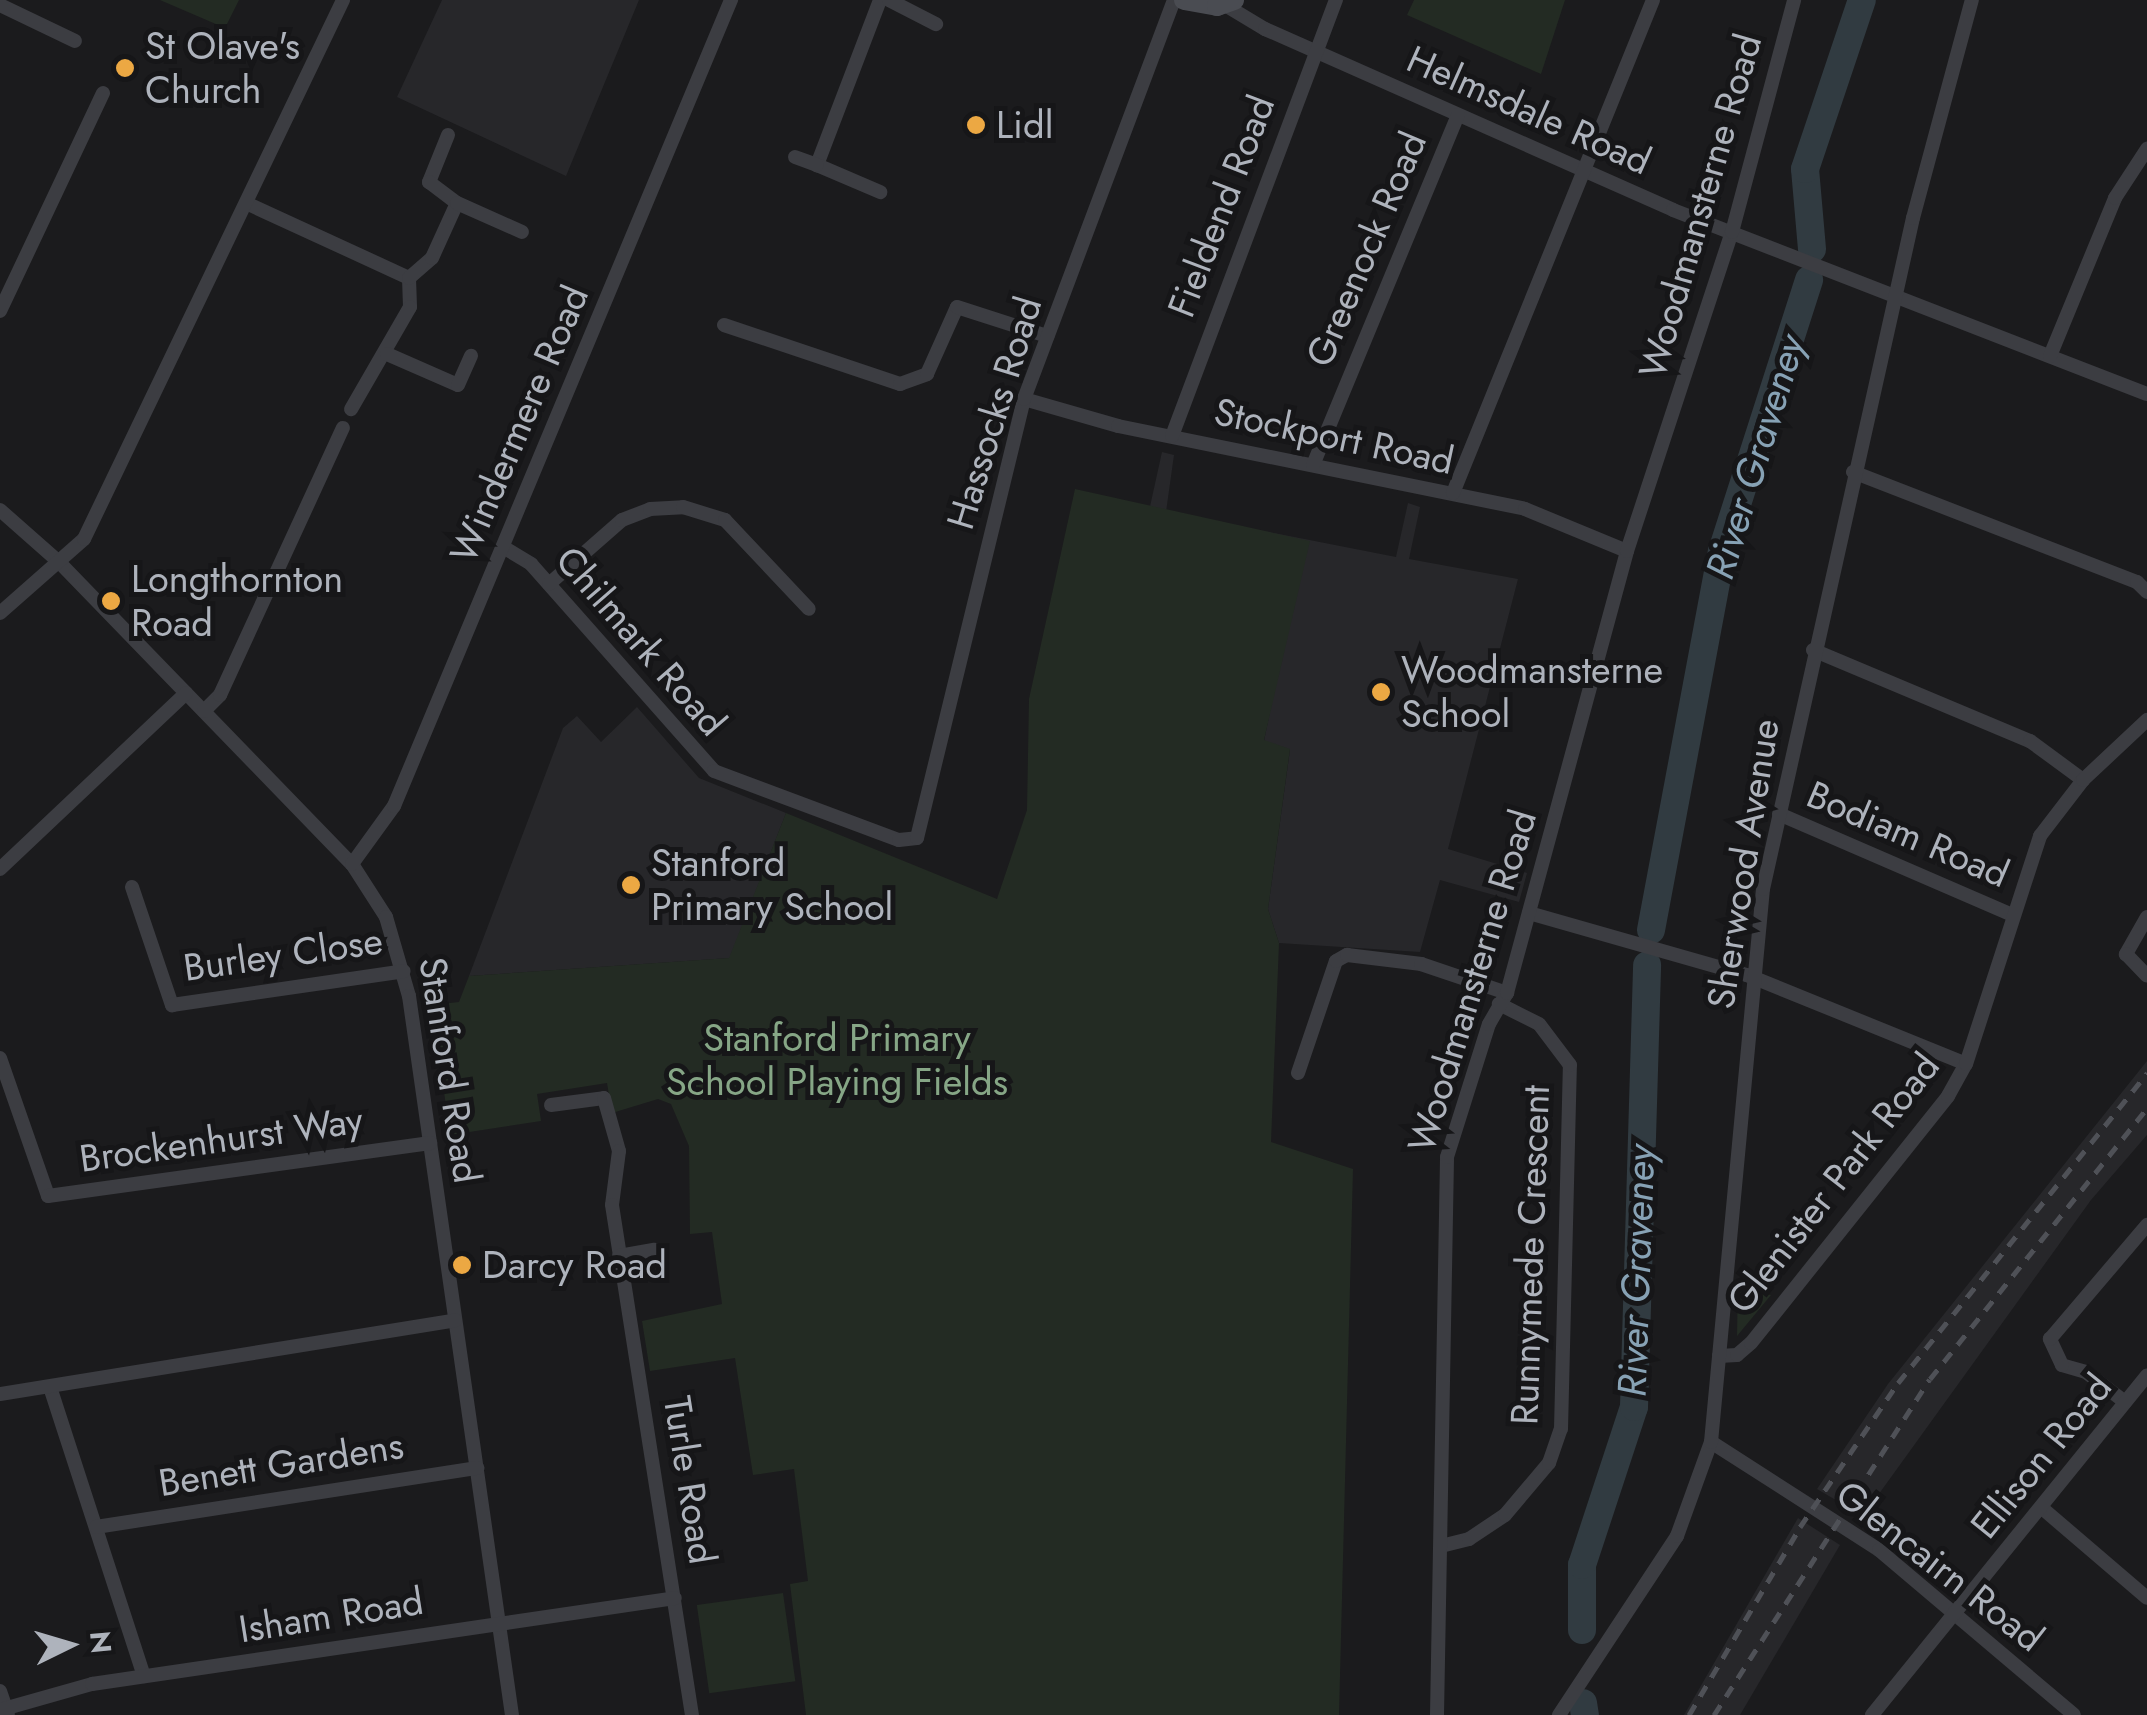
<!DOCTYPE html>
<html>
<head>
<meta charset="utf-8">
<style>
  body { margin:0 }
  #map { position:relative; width:2147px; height:1715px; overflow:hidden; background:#1b1b1d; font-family:Jost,sans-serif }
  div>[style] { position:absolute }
  .built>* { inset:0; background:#27272a }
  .green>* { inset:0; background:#232b23; transform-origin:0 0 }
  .river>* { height:28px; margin:-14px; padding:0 14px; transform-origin:14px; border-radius:14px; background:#313b41 }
  .minor>* { height:14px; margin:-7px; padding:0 7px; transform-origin:7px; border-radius:7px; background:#3c3d42 }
  .secondary>* { height:20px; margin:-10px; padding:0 10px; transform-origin:10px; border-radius:10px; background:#4a4c52 }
  .rail>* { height:5px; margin-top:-2.5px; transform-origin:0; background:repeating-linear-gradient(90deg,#4f5157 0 12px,transparent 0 22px) }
  .dots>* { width:28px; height:28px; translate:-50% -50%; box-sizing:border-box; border:5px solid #161618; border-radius:50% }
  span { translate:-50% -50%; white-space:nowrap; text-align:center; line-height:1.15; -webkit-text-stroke:10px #161618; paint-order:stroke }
  .poi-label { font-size:38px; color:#aeb3bc }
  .left { translate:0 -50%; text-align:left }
  .street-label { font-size:38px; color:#aeb3bc }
  .park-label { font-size:38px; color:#86a686 }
  .water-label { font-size:40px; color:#87a2b5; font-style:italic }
  .north { position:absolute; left:20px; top:1595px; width:100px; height:100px; -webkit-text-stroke:8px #161618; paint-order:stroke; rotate:85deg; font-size:28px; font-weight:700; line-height:40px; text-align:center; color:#aeb3bc }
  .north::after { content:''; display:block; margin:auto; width:35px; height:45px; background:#aeb3bc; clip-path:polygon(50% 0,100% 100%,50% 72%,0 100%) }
</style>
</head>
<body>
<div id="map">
  <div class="built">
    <div style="clip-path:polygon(442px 0,639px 0,566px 176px,397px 97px)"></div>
    <div style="clip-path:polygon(1162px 452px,1174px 455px,1166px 512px,1396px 557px,1408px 503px,1420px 507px,1409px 559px,1518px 579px,1448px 849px,1527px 873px,1519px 902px,1440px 880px,1420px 952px,1279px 943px,1268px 909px,1290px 750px,1264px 741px,1284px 643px,1149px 511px)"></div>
    <div style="clip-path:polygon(637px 707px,699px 778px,786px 813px,730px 958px,469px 976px,563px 728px,577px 716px,601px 742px)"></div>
    <div style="clip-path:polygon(2147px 1061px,2147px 1135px,2091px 1200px,1863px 1516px,1817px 1489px,1888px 1384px)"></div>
    <div style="clip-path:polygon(1798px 1518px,1840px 1545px,1740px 1715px,1684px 1715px)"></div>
  </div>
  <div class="green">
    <div style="clip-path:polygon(160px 0,239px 0,225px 28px)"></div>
    <div style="clip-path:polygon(1414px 0,1565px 0,1541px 74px,1407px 15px)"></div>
    <div style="clip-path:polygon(1075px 489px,1310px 541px,1264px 740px,1290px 749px,1268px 909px,1279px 943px,1271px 1142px,1353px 1169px,1339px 1715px,806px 1715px,790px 1584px,808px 1581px,794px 1469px,753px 1475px,735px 1358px,650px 1371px,642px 1321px,722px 1304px,712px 1232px,690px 1234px,689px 1146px,671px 1104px,658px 1099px,612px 1113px,607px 1083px,537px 1094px,541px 1121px,450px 1135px,432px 1005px,459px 1002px,469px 976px,729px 958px,786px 813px,997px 899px,1027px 810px,1029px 699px)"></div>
    <div style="clip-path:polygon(1738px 1280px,1752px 1292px,1771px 1295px,1737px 1336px)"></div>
    <div style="left:783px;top:1593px;width:89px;height:87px;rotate:82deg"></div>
  </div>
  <div class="river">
    <div style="left:1812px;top:249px;width:80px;rotate:-95deg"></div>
    <div style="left:1805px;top:169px;width:178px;rotate:-71.4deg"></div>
    <div style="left:1651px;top:930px;width:386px;rotate:-79.4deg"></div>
    <div style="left:1722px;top:551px;width:285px;rotate:-72.2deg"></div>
    <div style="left:1582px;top:1630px;width:65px;rotate:-90deg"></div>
    <div style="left:1582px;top:1565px;width:166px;rotate:-71.8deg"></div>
    <div style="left:1634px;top:1407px;width:442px;rotate:-88.3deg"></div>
    <div style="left:1583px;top:1703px;width:12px;rotate:81deg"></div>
  </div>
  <div class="minor">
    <div style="left:880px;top:0;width:177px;rotate:110.9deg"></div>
    <div style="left:817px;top:165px;width:69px;rotate:23.2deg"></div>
    <div style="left:889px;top:0;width:53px;rotate:27.1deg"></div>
    <div style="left:0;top:5px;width:83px;rotate:25.6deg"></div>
    <div style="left:1225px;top:5px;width:47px;rotate:31deg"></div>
    <div style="left:1265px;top:29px;width:446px;rotate:23.9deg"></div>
    <div style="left:1673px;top:210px;width:508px;rotate:21.22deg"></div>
    <div style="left:448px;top:135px;width:51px;rotate:112deg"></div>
    <div style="left:429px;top:182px;width:35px;rotate:37deg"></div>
    <div style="left:795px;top:157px;width:23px;rotate:20deg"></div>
    <div style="left:246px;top:203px;width:179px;rotate:24.7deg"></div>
    <div style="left:409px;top:278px;width:29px;rotate:88deg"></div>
    <div style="left:410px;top:307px;width:118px;rotate:120deg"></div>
    <div style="left:409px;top:278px;width:30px;rotate:-41deg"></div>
    <div style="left:432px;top:258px;width:60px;rotate:-65.6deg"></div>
    <div style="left:457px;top:203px;width:71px;rotate:24deg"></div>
    <div style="left:0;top:311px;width:241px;rotate:-64.7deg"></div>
    <div style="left:724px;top:325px;width:186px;rotate:18.5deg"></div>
    <div style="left:900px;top:384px;width:29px;rotate:-20deg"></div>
    <div style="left:927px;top:374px;width:73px;rotate:-65.9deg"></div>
    <div style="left:957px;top:307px;width:95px;rotate:17.9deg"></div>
    <div style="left:387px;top:354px;width:77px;rotate:23.6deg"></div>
    <div style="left:458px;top:385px;width:32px;rotate:-66deg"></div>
    <div style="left:2050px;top:356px;width:171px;rotate:-67.6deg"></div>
    <div style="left:2115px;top:198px;width:59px;rotate:-56.9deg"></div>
    <div style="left:1024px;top:399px;width:98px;rotate:16deg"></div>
    <div style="left:1118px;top:426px;width:415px;rotate:11.5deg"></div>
    <div style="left:1525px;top:509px;width:110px;rotate:22.4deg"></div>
    <div style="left:1172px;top:436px;width:466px;rotate:-69.4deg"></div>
    <div style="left:1313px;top:465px;width:379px;rotate:-67.5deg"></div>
    <div style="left:1853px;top:472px;width:305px;rotate:21.2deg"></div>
    <div style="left:2137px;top:582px;width:14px;rotate:45deg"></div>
    <div style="left:1453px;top:493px;width:532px;rotate:-67.92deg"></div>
    <div style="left:0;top:510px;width:79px;rotate:41.4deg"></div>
    <div style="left:59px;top:562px;width:421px;rotate:45.9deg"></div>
    <div style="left:352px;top:864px;width:63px;rotate:57.3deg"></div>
    <div style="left:386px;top:917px;width:82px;rotate:73.8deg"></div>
    <div style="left:409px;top:996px;width:726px;rotate:81.85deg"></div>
    <div style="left:503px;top:547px;width:33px;rotate:31deg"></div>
    <div style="left:531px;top:564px;width:276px;rotate:48.5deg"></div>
    <div style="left:714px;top:771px;width:197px;rotate:20.5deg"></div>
    <div style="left:899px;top:840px;width:18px;rotate:-6deg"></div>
    <div style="left:917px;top:838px;width:452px;rotate:-76.3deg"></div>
    <div style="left:1024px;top:399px;width:426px;rotate:-69.4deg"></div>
    <div style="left:549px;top:584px;width:97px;rotate:-41.2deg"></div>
    <div style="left:622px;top:520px;width:30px;rotate:-21deg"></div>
    <div style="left:650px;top:509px;width:33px;rotate:-3deg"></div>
    <div style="left:683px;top:507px;width:44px;rotate:17.2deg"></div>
    <div style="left:725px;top:520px;width:122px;rotate:46.7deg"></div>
    <div style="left:0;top:613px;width:112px;rotate:-41.4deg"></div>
    <div style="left:84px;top:539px;width:598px;rotate:-64.33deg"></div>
    <div style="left:1813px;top:650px;width:235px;rotate:22.8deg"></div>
    <div style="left:2030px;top:741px;width:66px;rotate:36.3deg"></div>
    <div style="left:204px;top:711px;width:23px;rotate:-45deg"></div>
    <div style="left:220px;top:695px;width:294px;rotate:-65.3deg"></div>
    <div style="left:1779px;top:814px;width:254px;rotate:23.4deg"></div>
    <div style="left:352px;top:864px;width:72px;rotate:-54.1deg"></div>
    <div style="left:394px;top:806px;width:874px;rotate:-67.31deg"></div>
    <div style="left:0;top:869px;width:256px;rotate:-43.4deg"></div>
    <div style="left:132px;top:887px;width:125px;rotate:71.3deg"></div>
    <div style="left:172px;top:1005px;width:234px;rotate:-8.3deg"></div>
    <div style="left:1529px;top:913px;width:227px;rotate:15.9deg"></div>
    <div style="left:1747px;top:975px;width:236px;rotate:22.1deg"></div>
    <div style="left:2147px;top:917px;width:43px;rotate:119.6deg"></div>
    <div style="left:2126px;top:954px;width:30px;rotate:46deg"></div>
    <div style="left:0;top:1058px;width:146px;rotate:70.8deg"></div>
    <div style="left:48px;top:1196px;width:386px;rotate:-7.9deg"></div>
    <div style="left:1298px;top:1073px;width:118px;rotate:-71.3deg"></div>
    <div style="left:1336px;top:961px;width:13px;rotate:-29deg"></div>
    <div style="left:1347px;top:955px;width:75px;rotate:6.9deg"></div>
    <div style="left:1421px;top:964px;width:91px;rotate:18.6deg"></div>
    <div style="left:551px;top:1105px;width:53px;rotate:-7.5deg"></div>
    <div style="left:604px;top:1098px;width:55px;rotate:74.2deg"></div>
    <div style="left:619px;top:1151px;width:54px;rotate:97.4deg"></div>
    <div style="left:612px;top:1205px;width:516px;rotate:81.09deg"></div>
    <div style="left:619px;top:1256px;width:36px;rotate:-10deg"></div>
    <div style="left:1719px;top:1356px;width:18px;rotate:-3deg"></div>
    <div style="left:1737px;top:1355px;width:18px;rotate:-41deg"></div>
    <div style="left:1751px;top:1343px;width:316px;rotate:-51.4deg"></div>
    <div style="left:1948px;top:1096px;width:37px;rotate:-61deg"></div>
    <div style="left:1966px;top:1064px;width:240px;rotate:-72deg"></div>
    <div style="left:2040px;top:836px;width:71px;rotate:-52.5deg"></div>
    <div style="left:2083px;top:780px;width:88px;rotate:-43.2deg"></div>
    <div style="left:50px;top:1387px;width:304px;rotate:72deg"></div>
    <div style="left:0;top:1394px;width:461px;rotate:-9.2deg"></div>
    <div style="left:2125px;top:1402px;width:49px;rotate:-142.4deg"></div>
    <div style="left:2086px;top:1372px;width:25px;rotate:-164deg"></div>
    <div style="left:2062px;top:1365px;width:29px;rotate:-115deg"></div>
    <div style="left:2050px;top:1339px;width:150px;rotate:-49.6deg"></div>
    <div style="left:1711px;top:1442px;width:200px;rotate:32.7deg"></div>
    <div style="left:1879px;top:1550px;width:255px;rotate:40.2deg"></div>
    <div style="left:2042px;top:1508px;width:138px;rotate:40.6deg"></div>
    <div style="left:96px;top:1527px;width:386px;rotate:-8.8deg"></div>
    <div style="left:1441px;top:1546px;width:29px;rotate:-14deg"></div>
    <div style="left:1469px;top:1539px;width:43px;rotate:-33.7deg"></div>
    <div style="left:1505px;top:1515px;width:68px;rotate:-49.8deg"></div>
    <div style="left:1549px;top:1463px;width:36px;rotate:-71deg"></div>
    <div style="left:1561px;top:1429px;width:364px;rotate:-88.6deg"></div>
    <div style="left:1570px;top:1065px;width:51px;rotate:-127.1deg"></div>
    <div style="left:1539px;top:1024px;width:45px;rotate:-153.4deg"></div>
    <div style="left:0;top:1691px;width:24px;rotate:71deg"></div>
    <div style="left:0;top:1710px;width:96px;rotate:-15.8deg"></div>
    <div style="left:92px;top:1684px;width:589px;rotate:-8.39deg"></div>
    <div style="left:1437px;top:1715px;width:558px;rotate:-88.97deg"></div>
    <div style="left:1447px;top:1157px;width:139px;rotate:-72.5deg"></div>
    <div style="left:1489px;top:1024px;width:36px;rotate:-60deg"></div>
    <div style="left:1507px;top:993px;width:458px;rotate:-74.8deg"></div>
    <div style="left:1627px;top:551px;width:336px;rotate:-71.8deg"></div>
    <div style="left:1732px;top:232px;width:240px;rotate:-75deg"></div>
    <div style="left:1559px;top:1715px;width:214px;rotate:-56.6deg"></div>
    <div style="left:1677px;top:1536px;width:100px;rotate:-70.1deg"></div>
    <div style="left:1711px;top:1442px;width:555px;rotate:-84.63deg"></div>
    <div style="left:1763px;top:889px;width:688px;rotate:-77.4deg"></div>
    <div style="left:1913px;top:218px;width:226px;rotate:-74.9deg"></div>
    <div style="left:1872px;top:1715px;width:437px;rotate:-51deg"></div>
  </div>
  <div class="secondary">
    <div style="left:1184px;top:0;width:34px;rotate:10deg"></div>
    <div style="left:1217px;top:6px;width:18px;rotate:-19deg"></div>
  </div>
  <div class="rail">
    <div style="left:1689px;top:1715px;width:218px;rotate:-59.4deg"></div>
    <div style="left:1800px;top:1527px;width:174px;rotate:-55.8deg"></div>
    <div style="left:1898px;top:1383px;width:398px;rotate:-51.2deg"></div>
    <div style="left:1714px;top:1715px;width:399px;rotate:-57.3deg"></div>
    <div style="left:1930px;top:1379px;width:347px;rotate:-51.3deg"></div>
  </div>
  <div class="dots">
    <div style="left:125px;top:68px;background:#eca843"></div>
    <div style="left:976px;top:125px;background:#eca843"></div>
    <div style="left:111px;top:601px;background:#eca843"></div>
    <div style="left:1381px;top:692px;background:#eca843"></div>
    <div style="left:631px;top:885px;background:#eca843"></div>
    <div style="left:462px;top:1265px;background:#eca843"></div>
  </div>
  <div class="poi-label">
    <span class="left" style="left:145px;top:68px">St Olave's<br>Church</span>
    <span class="left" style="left:996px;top:125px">Lidl</span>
    <span class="left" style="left:131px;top:601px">Longthornton<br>Road</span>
    <span class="left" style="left:1401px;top:692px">Woodmansterne<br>School</span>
    <span class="left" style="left:651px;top:885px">Stanford<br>Primary School</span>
    <span class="left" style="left:482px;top:1265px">Darcy Road</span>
  </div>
  <div class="street-label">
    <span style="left:1529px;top:110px;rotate:24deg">Helmsdale Road</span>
    <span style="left:1221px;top:206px;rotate:-69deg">Fieldend Road</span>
    <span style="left:1700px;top:206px;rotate:-74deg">Woodmansterne Road</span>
    <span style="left:1366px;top:249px;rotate:-67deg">Greenock Road</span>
    <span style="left:994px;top:413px;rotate:-73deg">Hassocks Road</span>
    <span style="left:519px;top:424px;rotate:-67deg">Windermere Road</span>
    <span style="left:1334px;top:436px;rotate:12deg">Stockport Road</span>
    <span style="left:641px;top:641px;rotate:49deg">Chilmark Road</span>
    <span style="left:1908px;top:834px;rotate:23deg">Bodiam Road</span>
    <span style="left:1743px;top:864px;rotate:-81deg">Sherwood Avenue</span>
    <span style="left:283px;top:954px;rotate:-8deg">Burley Close</span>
    <span style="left:1472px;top:981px;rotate:-73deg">Woodmansterne Road</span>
    <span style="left:450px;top:1070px;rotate:81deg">Stanford Road</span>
    <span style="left:221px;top:1139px;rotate:-8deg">Brockenhurst Way</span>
    <span style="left:1833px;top:1183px;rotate:-52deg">Glenister Park Road</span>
    <span style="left:1530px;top:1255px;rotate:-88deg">Runnymede Crescent</span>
    <span style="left:2041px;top:1456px;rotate:-51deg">Ellison Road</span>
    <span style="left:281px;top:1464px;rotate:-9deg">Benett Gardens</span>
    <span style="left:690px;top:1480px;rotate:81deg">Turle Road</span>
    <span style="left:1940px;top:1566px;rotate:38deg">Glencairn Road</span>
    <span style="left:331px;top:1615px;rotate:-9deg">Isham Road</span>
  </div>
  <div class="park-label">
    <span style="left:837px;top:1060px">Stanford Primary<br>School Playing Fields</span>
  </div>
  <div class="water-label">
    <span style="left:1755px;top:457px;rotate:-73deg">River Graveney</span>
    <span style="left:1636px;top:1271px;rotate:-88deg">River Graveney</span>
  </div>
  <div class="north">N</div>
</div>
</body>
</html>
